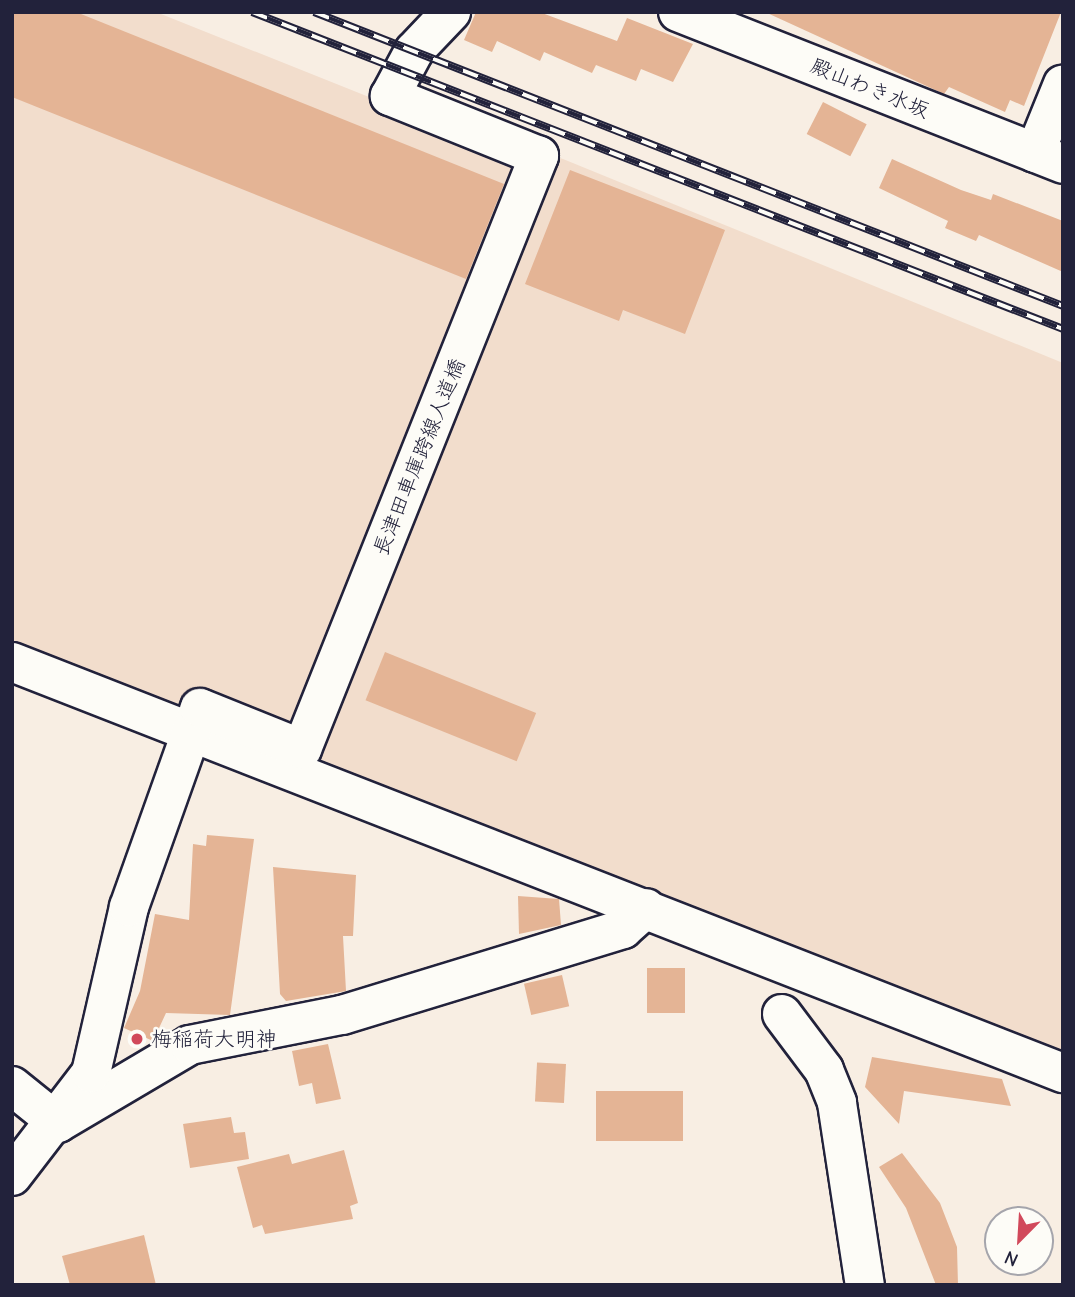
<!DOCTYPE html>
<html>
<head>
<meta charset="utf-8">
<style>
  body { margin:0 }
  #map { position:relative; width:1075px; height:1297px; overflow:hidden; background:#f8eee3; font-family:"Comic Neue","Klee One",sans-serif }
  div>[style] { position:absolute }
  .built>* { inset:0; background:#f2ddcc }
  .building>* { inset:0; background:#e4b495; transform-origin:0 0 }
  .roads { filter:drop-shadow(2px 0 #22223b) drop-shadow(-2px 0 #22223b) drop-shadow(0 2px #22223b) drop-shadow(0 -2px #22223b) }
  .minor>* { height:38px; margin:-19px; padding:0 19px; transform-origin:19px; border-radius:19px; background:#fdfcf7 }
  .rail>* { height:8px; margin-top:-4px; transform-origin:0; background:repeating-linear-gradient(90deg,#fdfcf7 0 16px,#22223b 0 32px); box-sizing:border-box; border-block:2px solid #22223b }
  .dots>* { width:19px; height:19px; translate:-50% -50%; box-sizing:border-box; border:4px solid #fdfcf7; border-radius:50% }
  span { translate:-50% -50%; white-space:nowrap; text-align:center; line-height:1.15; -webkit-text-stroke:5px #fdfcf7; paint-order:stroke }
  .street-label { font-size:21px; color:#22223b }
  .poi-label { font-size:21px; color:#22223b }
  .left { translate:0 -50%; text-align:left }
  .frame { position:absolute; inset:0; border:14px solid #22223b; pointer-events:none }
  .north { position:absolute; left:984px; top:1206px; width:70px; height:70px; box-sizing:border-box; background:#fdfcf7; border:2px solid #a5a5ac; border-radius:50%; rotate:204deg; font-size:19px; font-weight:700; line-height:28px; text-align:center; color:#22223b }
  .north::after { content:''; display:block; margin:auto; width:24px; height:32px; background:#d1495b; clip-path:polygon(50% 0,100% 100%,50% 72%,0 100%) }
</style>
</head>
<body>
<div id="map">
  <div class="built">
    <div style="clip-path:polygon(12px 12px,156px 12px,389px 105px,563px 159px,1063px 363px,1063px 1058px,552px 850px,186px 717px,12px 643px)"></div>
  </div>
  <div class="building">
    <div style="clip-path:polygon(12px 12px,76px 12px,504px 184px,466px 279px,12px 97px)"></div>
    <div style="clip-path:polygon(476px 12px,542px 13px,617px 41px,627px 18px,693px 44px,673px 82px,641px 69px,636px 81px,596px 65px,592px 73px,544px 52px,540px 61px,497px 41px,492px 52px,464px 40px)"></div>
    <div style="clip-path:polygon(765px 12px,1061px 12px,1024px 106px,1010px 100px,1005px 112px,949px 87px,944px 94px)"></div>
    <div style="left:823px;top:102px;width:49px;height:36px;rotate:27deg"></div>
    <div style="clip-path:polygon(892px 159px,961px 190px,991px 200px,993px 194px,1063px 221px,1063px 272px,979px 235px,976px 241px,945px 228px,948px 221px,879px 188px)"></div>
    <div style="clip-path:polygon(570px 170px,725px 230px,685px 334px,623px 310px,619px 321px,525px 284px)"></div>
    <div style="left:385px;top:652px;width:163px;height:52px;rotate:22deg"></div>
    <div style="clip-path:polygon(207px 835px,254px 839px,230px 1015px,166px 1013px,153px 1041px,124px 1028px,140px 991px,155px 914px,189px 920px,193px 844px,206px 846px)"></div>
    <div style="clip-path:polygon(273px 867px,356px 875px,353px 936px,343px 936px,346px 991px,286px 1001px,280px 994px)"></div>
    <div style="clip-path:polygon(518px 896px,559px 899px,561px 925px,519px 934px)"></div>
    <div style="left:647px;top:968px;width:38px;height:45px"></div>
    <div style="left:562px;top:975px;width:32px;height:39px;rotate:77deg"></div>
    <div style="clip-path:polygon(328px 1044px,341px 1099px,316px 1104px,312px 1083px,299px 1086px,292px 1051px)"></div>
    <div style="clip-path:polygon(872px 1057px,1002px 1079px,1011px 1106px,904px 1091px,899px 1124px,865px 1087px)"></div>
    <div style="left:566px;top:1064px;width:39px;height:29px;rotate:93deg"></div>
    <div style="left:596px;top:1091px;width:87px;height:50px"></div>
    <div style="clip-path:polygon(231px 1117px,234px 1133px,245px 1132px,249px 1159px,190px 1168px,183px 1124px)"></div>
    <div style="clip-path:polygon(344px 1150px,358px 1203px,350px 1206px,353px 1219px,265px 1234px,262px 1225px,253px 1228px,237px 1167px,289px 1154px,292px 1164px)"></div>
    <div style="clip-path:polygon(902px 1153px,940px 1203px,957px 1247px,958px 1285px,936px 1285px,906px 1208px,879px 1167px)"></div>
    <div style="clip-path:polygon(144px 1235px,156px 1285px,70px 1285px,62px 1256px)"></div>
  </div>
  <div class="roads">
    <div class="minor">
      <div style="left:678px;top:12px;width:414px;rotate:21.5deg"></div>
      <div style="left:1035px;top:153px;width:74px;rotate:-67.9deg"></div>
      <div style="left:12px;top:662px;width:1129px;rotate:21.36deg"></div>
      <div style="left:782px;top:1014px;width:70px;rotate:53.1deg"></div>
      <div style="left:824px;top:1070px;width:35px;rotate:68deg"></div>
      <div style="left:837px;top:1103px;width:184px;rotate:81.3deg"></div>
      <div style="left:12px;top:1086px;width:59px;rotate:38.8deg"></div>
      <div style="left:58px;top:1123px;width:153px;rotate:-30.6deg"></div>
      <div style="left:190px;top:1045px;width:155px;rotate:-11.2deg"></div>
      <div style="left:342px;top:1015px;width:294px;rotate:-17deg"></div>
      <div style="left:623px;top:929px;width:31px;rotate:-42deg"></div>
      <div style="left:12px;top:1176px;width:130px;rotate:-52.5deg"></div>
      <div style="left:91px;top:1073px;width:170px;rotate:-77.1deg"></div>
      <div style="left:129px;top:907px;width:211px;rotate:-70.4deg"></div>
      <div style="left:200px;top:708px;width:110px;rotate:21.9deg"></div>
      <div style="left:302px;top:749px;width:639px;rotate:-68.22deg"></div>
      <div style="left:539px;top:156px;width:161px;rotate:-158.1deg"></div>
      <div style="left:390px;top:96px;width:51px;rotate:-61.9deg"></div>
      <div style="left:414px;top:51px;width:54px;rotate:-46.5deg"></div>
    </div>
  </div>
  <div class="rail">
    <div style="left:252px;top:12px;width:871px;rotate:21.35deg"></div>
    <div style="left:314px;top:12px;width:805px;rotate:21.43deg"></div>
  </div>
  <div class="dots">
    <div style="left:137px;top:1039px;background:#d1495b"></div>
  </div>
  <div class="street-label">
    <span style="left:870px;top:88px;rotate:22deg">殿山わき水坂</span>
    <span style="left:419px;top:457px;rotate:-68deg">長津田車庫跨線人道橋</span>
  </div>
  <div class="poi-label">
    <span class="left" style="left:151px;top:1039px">梅稲荷大明神</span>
  </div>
  <div class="frame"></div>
  <div class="north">N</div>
</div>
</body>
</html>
